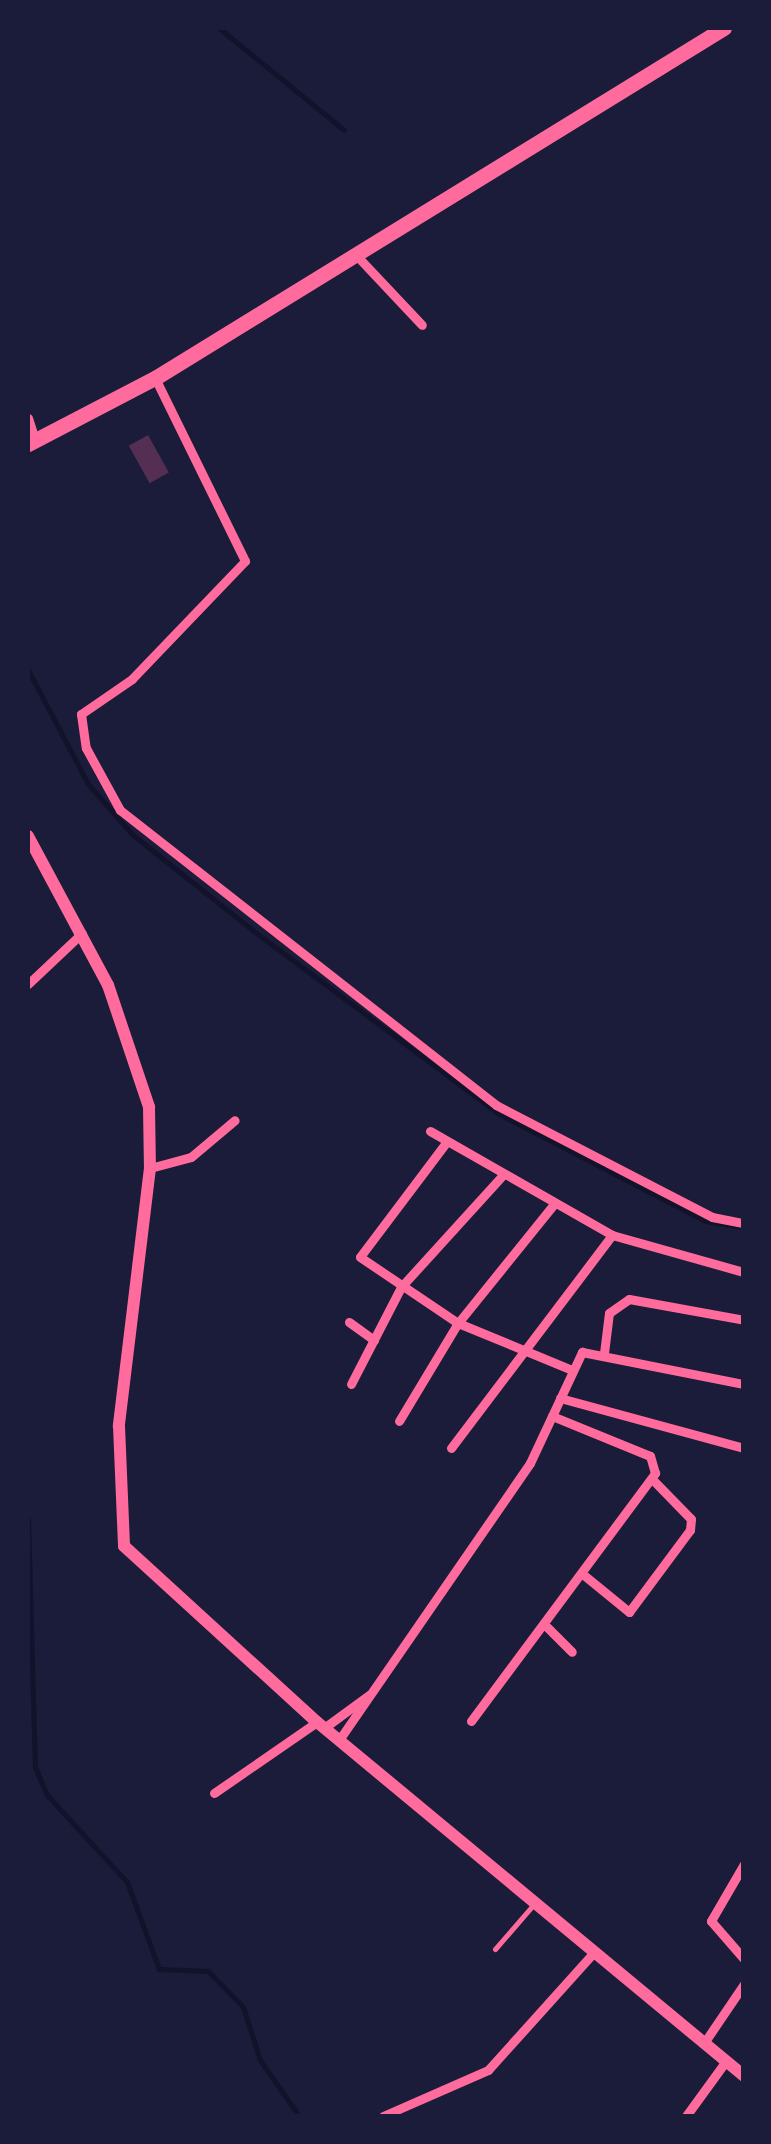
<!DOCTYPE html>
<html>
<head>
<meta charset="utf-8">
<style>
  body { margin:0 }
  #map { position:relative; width:771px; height:2144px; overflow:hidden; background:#1b1b3a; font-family:Inter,sans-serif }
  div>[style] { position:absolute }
  .stream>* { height:5px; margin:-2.5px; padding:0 2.5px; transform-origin:2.5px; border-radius:2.5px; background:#12122b }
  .building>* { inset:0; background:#542f53; transform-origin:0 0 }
  .service>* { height:5px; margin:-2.5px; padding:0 2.5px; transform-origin:2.5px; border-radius:2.5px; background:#ff6b9d }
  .minor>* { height:9px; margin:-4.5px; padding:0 4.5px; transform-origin:4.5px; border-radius:4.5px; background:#ff6b9d }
  .secondary>* { height:12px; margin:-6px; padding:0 6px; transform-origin:6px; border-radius:6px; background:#ff6b9d }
  .trunk>* { height:15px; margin:-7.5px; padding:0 7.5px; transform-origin:7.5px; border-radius:7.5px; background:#ff6b9d }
  span { translate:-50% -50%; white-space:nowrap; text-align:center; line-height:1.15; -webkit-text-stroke:10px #1b1b3a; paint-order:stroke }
  .frame { position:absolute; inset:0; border:30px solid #1b1b3a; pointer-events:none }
</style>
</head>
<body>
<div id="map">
  <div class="stream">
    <div style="left:219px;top:28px;width:161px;rotate:39.2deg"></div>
    <div style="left:28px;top:670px;width:129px;rotate:62.2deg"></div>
    <div style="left:88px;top:784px;width:68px;rotate:48.6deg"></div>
    <div style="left:133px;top:835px;width:156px;rotate:38.5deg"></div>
    <div style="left:255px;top:932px;width:304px;rotate:36.7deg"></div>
    <div style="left:499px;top:1114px;width:232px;rotate:27.4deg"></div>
    <div style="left:705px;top:1221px;width:39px;rotate:9deg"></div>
    <div style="left:28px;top:1519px;width:248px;rotate:88.4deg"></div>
    <div style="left:35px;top:1767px;width:30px;rotate:67deg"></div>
    <div style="left:47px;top:1795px;width:118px;rotate:47.4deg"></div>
    <div style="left:127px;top:1882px;width:93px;rotate:69.8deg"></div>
    <div style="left:159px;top:1969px;width:49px;rotate:2.3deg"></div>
    <div style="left:208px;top:1971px;width:50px;rotate:45.8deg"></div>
    <div style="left:243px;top:2007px;width:56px;rotate:72.2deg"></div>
    <div style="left:260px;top:2060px;width:68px;rotate:55.1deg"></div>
  </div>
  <div class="building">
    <div style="left:148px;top:435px;width:43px;height:22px;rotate:61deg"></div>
  </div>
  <div class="service">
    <div style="left:495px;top:1949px;width:60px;rotate:-49.1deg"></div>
  </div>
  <div class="minor">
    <div style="left:356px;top:255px;width:96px;rotate:46.7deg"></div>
    <div style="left:155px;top:378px;width:204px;rotate:63.8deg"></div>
    <div style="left:245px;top:561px;width:163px;rotate:133.8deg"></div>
    <div style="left:132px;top:679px;width:62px;rotate:145.5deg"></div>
    <div style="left:81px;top:714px;width:34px;rotate:82deg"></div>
    <div style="left:86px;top:748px;width:71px;rotate:61.3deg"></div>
    <div style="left:120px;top:810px;width:478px;rotate:38.1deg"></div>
    <div style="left:496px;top:1105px;width:243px;rotate:27.4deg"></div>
    <div style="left:712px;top:1217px;width:33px;rotate:11deg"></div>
    <div style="left:28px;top:418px;width:23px;rotate:72deg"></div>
    <div style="left:28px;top:984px;width:74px;rotate:-43.4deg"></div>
    <div style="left:430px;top:1131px;width:210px;rotate:29.7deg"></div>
    <div style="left:445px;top:1144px;width:141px;rotate:127deg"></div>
    <div style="left:360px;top:1257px;width:118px;rotate:34deg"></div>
    <div style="left:458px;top:1323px;width:123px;rotate:22.4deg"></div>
    <div style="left:150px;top:1168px;width:42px;rotate:-15deg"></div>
    <div style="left:191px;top:1157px;width:57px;rotate:-40.1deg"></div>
    <div style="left:349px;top:1322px;width:31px;rotate:36deg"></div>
    <div style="left:604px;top:1353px;width:40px;rotate:-82.9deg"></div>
    <div style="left:609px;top:1313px;width:24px;rotate:-35deg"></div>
    <div style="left:629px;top:1299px;width:117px;rotate:10.3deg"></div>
    <div style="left:351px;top:1384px;width:109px;rotate:-62.7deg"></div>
    <div style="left:401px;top:1287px;width:153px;rotate:-47.7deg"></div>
    <div style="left:560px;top:1398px;width:191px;rotate:15.2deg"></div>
    <div style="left:399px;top:1421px;width:114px;rotate:-59deg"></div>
    <div style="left:458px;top:1323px;width:154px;rotate:-51.1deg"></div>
    <div style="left:451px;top:1448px;width:267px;rotate:-52.9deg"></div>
    <div style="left:612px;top:1235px;width:137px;rotate:15.7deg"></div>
    <div style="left:585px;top:1576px;width:57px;rotate:39.3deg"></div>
    <div style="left:629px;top:1612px;width:102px;rotate:-53.4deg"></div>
    <div style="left:690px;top:1530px;width:11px;rotate:-85deg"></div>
    <div style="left:691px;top:1519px;width:56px;rotate:-134.3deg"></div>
    <div style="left:547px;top:1627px;width:35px;rotate:45deg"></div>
    <div style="left:471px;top:1721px;width:309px;rotate:-53.4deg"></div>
    <div style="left:655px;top:1473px;width:18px;rotate:-106deg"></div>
    <div style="left:650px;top:1456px;width:106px;rotate:-157.8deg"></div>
    <div style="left:324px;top:1728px;width:56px;rotate:-36.3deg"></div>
    <div style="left:339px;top:1740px;width:336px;rotate:-55.4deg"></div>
    <div style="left:530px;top:1463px;width:123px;rotate:-64.9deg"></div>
    <div style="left:582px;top:1352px;width:165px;rotate:11.2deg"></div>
    <div style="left:214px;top:1793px;width:125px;rotate:-34.6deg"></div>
    <div style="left:744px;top:1864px;width:66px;rotate:120.1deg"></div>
    <div style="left:711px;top:1921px;width:50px;rotate:49deg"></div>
    <div style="left:704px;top:2043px;width:71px;rotate:-55.9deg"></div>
    <div style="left:383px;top:2116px;width:115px;rotate:-23.7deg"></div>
    <div style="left:488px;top:2070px;width:160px;rotate:-48deg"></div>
    <div style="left:686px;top:2116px;width:68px;rotate:-54deg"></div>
  </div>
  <div class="secondary">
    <div style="left:28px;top:836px;width:169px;rotate:61.8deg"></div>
    <div style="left:108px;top:985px;width:129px;rotate:71.4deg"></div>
    <div style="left:149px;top:1107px;width:61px;rotate:89.1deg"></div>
    <div style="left:150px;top:1168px;width:260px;rotate:96.9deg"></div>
    <div style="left:119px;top:1426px;width:120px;rotate:87.6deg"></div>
    <div style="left:124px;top:1546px;width:261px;rotate:42.4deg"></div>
    <div style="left:317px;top:1722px;width:555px;rotate:39.66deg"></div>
  </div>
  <div class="trunk">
    <div style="left:28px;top:444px;width:143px;rotate:-27.5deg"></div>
    <div style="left:155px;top:378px;width:668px;rotate:-31.6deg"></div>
  </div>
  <div class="frame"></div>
</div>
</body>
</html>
